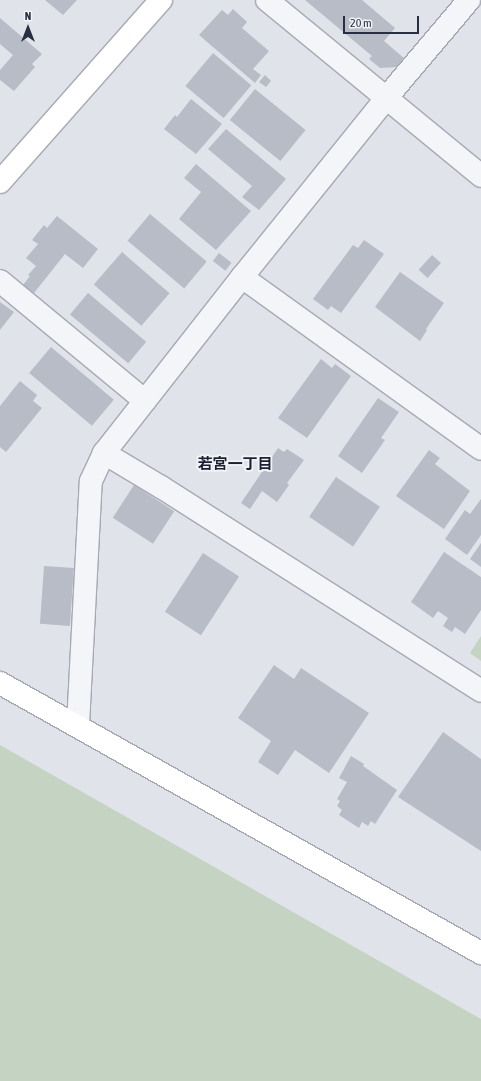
<!DOCTYPE html>
<html>
<head>
<meta charset="utf-8">
<style>
  body { margin:0 }
  #map { position:relative; width:481px; height:1081px; overflow:hidden; background:#e1e3ea; font-family:"Asap Condensed","Noto Sans JP",sans-serif }
  div>[style] { position:absolute }
  .green>* { inset:0; background:#c5d4c2 }
  .building>* { inset:0; background:#b8bcc7; transform-origin:0 0 }
  .roads { filter:drop-shadow(1px 0 #a6a9b4) drop-shadow(-1px 0 #a6a9b4) drop-shadow(0 1px #a6a9b4) drop-shadow(0 -1px #a6a9b4) }
  .street>* { height:22px; margin:-11px; padding:0 11px; transform-origin:11px; border-radius:11px; background:#f4f5f8 }
  .secondary>* { height:22px; margin:-11px; padding:0 11px; transform-origin:11px; border-radius:11px; background:#fff }
  span { translate:-50% -50%; white-space:nowrap; text-align:center; line-height:1.15; -webkit-text-stroke:3.5px #f1f3f7; paint-order:stroke }
  .neighbourhood-label { font-size:15px; color:#1b2132; font-weight:700 }
  .north { position:absolute; left:8px; top:8px; width:40px; height:40px; -webkit-text-stroke:3px #f1f3f7; paint-order:stroke; rotate:0deg; font-size:11px; font-weight:700; line-height:16px; text-align:center; color:#292f42 }
  .north::after { content:''; display:block; margin:auto; width:14px; height:18px; background:#292f42; clip-path:polygon(50% 0,100% 100%,50% 72%,0 100%) }
  .scale { position:absolute; left:343px; top:16px; width:76px; height:18px; box-sizing:border-box; border:2px solid #292f42; border-top:0; padding-left:5px; font-size:12px; line-height:14px; white-space:nowrap; color:#292f42; -webkit-text-stroke:3px #f1f3f7; paint-order:stroke }
</style>
</head>
<body>
<div id="map">
  <div class="green">
    <div style="clip-path:polygon(481px 636px,481px 661px,470px 653px)"></div>
    <div style="clip-path:polygon(0 745px,481px 1019px,481px 1081px,0 1081px)"></div>
  </div>
  <div class="building">
    <div style="clip-path:polygon(45px 0,77px 0,63px 15px)"></div>
    <div style="clip-path:polygon(305px 0,362px 0,395px 28px,384px 41px,405px 59px,398px 67px,380px 68px,369px 59px,372px 56px)"></div>
    <div style="clip-path:polygon(233px 9px,247px 22px,242px 28px,269px 51px,253px 69px,261px 75px,255px 83px,199px 35px,222px 10px,228px 15px)"></div>
    <div style="clip-path:polygon(0 18px,42px 54px,32px 64px,35px 67px,14px 91px,0 80px,0 70px,13px 55px,0 44px)"></div>
    <div style="left:213px;top:53px;width:50px;height:43px;rotate:40deg"></div>
    <div style="clip-path:polygon(265px 75px,271px 81px,266px 87px,259px 82px)"></div>
    <div style="left:255px;top:89px;width:65px;height:40px;rotate:39deg"></div>
    <div style="clip-path:polygon(191px 99px,222px 124px,196px 154px,164px 129px,175px 115px,177px 117px)"></div>
    <div style="clip-path:polygon(226px 129px,286px 179px,259px 210px,242px 197px,252px 186px,208px 149px)"></div>
    <div style="clip-path:polygon(196px 164px,251px 211px,216px 250px,179px 219px,201px 192px,184px 178px)"></div>
    <div style="left:150px;top:214px;width:74px;height:35px;rotate:40deg"></div>
    <div style="clip-path:polygon(57px 216px,98px 249px,83px 268px,65px 254px,34px 293px,23px 285px,30px 276px,28px 275px,36px 266px,26px 258px,38px 244px,32px 240px,44px 225px,47px 228px)"></div>
    <div style="clip-path:polygon(364px 240px,384px 254px,341px 313px,331px 306px,328px 310px,313px 299px,353px 245px,358px 248px)"></div>
    <div style="left:122px;top:252px;width:63px;height:43px;rotate:41deg"></div>
    <div style="left:219px;top:253px;width:16px;height:10px;rotate:38deg"></div>
    <div style="left:432px;top:255px;width:12px;height:20px;rotate:42deg"></div>
    <div style="clip-path:polygon(400px 272px,444px 303px,426px 329px,427px 330px,420px 341px,375px 307px)"></div>
    <div style="left:88px;top:293px;width:76px;height:28px;rotate:40deg"></div>
    <div style="clip-path:polygon(0 302px,14px 312px,0 330px)"></div>
    <div style="left:51px;top:347px;width:82px;height:34px;rotate:40deg"></div>
    <div style="clip-path:polygon(321px 359px,332px 368px,335px 364px,351px 376px,307px 438px,278px 418px)"></div>
    <div style="clip-path:polygon(20px 381px,37px 395px,33px 401px,42px 408px,6px 452px,0 447px,0 406px)"></div>
    <div style="clip-path:polygon(378px 398px,399px 412px,381px 438px,385px 440px,362px 473px,338px 456px)"></div>
    <div style="clip-path:polygon(278px 448px,284px 452px,287px 449px,304px 460px,287px 483px,289px 485px,277px 502px,262px 491px,250px 509px,241px 503px)"></div>
    <div style="clip-path:polygon(429px 450px,440px 458px,435px 464px,470px 491px,444px 529px,396px 496px)"></div>
    <div style="left:336px;top:477px;width:53px;height:48px;rotate:34deg"></div>
    <div style="left:134px;top:485px;width:48px;height:39px;rotate:33deg"></div>
    <div style="clip-path:polygon(481px 499px,481px 535px,467px 555px,445px 539px,465px 510px,470px 514px)"></div>
    <div style="clip-path:polygon(481px 543px,481px 567px,470px 559px)"></div>
    <div style="clip-path:polygon(444px 552px,481px 577px,481px 610px,465px 634px,455px 627px,452px 632px,443px 626px,448px 618px,438px 611px,433px 618px,411px 602px)"></div>
    <div style="left:203px;top:553px;width:43px;height:70px;rotate:33deg"></div>
    <div style="left:44px;top:566px;width:30px;height:58px;rotate:4deg"></div>
    <div style="clip-path:polygon(274px 665px,294px 679px,301px 668px,369px 713px,329px 773px,295px 750px,278px 775px,258px 762px,271px 741px,238px 718px)"></div>
    <div style="clip-path:polygon(443px 732px,481px 759px,481px 851px,398px 797px)"></div>
    <div style="clip-path:polygon(351px 756px,364px 764px,363px 766px,397px 790px,375px 824px,371px 821px,368px 826px,362px 822px,359px 828px,339px 815px,342px 810px,337px 806px,340px 801px,337px 799px,347px 782px,339px 778px)"></div>
  </div>
  <div class="roads">
    <div class="street">
      <div style="left:267px;top:0;width:277px;rotate:39.4deg"></div>
      <div style="left:242px;top:277px;width:294px;rotate:35.7deg"></div>
      <div style="left:0;top:281px;width:188px;rotate:39.6deg"></div>
      <div style="left:104px;top:453px;width:224px;rotate:-51.9deg"></div>
      <div style="left:242px;top:277px;width:231px;rotate:-51.1deg"></div>
      <div style="left:387px;top:97px;width:127px;rotate:-49.8deg"></div>
      <div style="left:78px;top:725px;width:244px;rotate:-87deg"></div>
      <div style="left:91px;top:481px;width:31px;rotate:-65deg"></div>
      <div style="left:104px;top:453px;width:66px;rotate:30.8deg"></div>
      <div style="left:161px;top:487px;width:379px;rotate:32.5deg"></div>
    </div>
    <div class="secondary">
      <div style="left:0;top:182px;width:243px;rotate:-48.5deg"></div>
      <div style="left:0;top:683px;width:552px;rotate:29.31deg"></div>
    </div>
  </div>
  <div class="neighbourhood-label">
    <span style="left:235px;top:464px">若宮一丁目</span>
  </div>
  <div class="north">N</div>
  <div class="scale">20 m</div>
</div>
</body>
</html>
